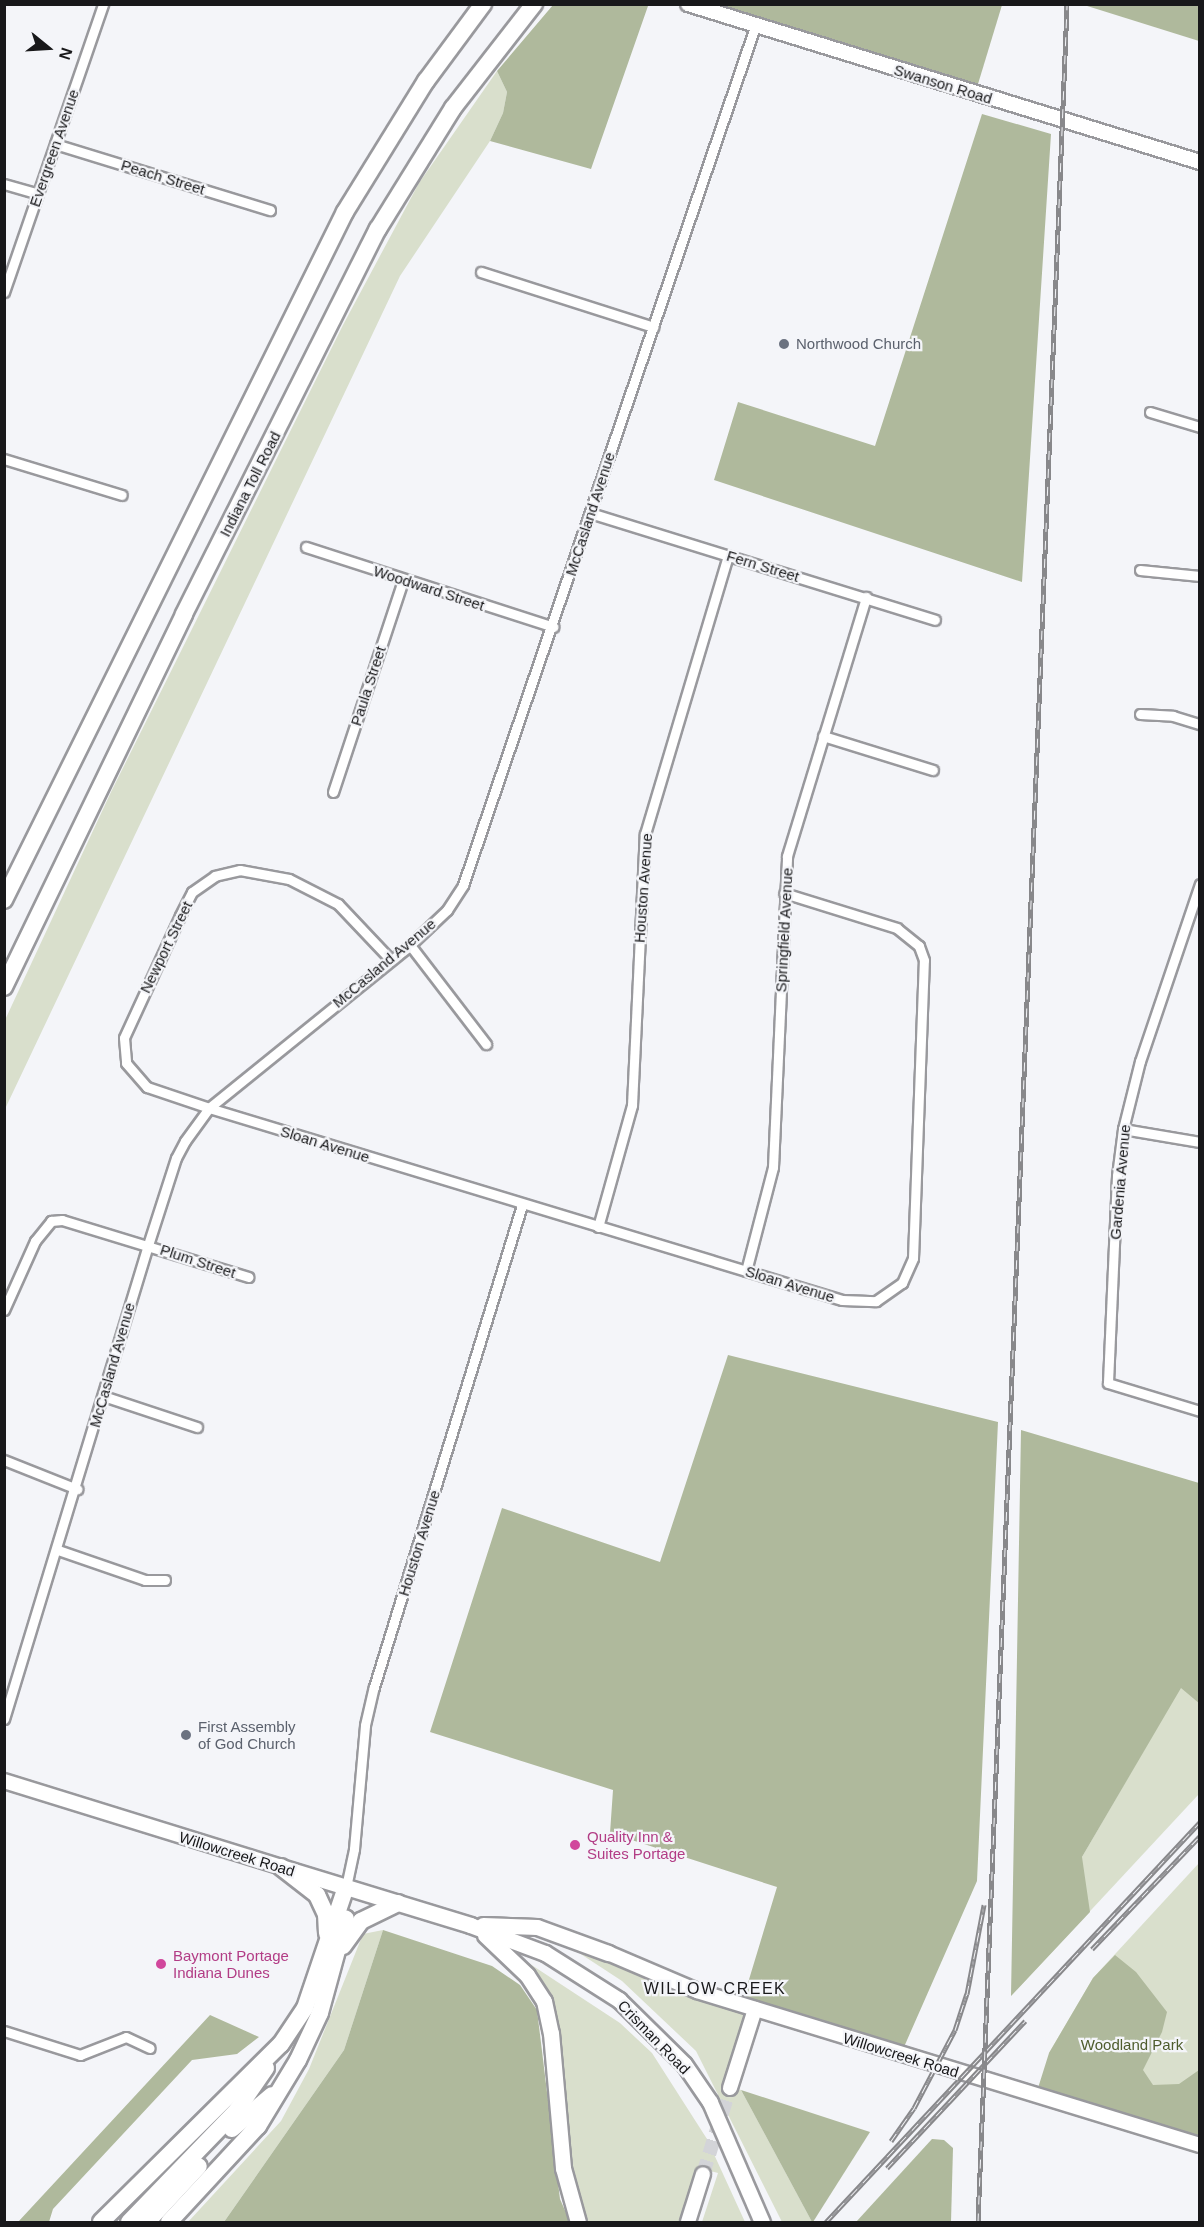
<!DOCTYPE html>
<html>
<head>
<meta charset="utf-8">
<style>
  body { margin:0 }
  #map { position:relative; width:1204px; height:2227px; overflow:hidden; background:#f4f5f9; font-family:Arial,sans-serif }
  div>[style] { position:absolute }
  .green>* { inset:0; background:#d9dfcc }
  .forest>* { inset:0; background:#afb99c }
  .secondary-tunnel>* { height:14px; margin-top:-7px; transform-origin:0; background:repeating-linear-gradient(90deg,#d3d4d8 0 14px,transparent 0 21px) }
  .roads { filter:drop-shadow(2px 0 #99999d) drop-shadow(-2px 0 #99999d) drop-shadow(0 2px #99999d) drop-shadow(0 -2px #99999d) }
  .street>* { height:9px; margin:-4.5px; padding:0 4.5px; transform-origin:4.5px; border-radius:4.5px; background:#fff }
  .secondary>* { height:14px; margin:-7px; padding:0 7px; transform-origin:7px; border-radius:7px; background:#fff }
  .primary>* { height:15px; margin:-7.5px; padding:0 7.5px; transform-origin:7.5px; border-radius:7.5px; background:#fff }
  .highway>* { height:16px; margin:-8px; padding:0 8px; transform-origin:8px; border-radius:8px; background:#fff }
  .rail>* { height:5px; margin-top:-2.5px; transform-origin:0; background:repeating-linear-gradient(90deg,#f4f5f9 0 9px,#88888b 0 18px); box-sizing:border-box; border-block:2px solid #88888b }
  .dots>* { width:16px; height:16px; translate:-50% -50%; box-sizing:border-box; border:3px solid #f4f5f9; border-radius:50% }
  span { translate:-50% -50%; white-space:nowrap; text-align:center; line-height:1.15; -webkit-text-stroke:4.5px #f4f5f9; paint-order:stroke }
  .street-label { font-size:15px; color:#18181a }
  .worship-label { font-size:15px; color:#5b616d }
  .left { translate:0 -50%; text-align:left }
  .hotel-label { font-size:15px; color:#b23c85 }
  .park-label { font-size:15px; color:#4e5c2d }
  .neighbourhood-label { font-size:16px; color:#18181a; letter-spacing:1.5px }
  .frame { position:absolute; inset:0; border:6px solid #18181a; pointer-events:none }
  .north { position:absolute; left:18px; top:18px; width:60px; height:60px; -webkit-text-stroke:4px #f4f5f9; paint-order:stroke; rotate:108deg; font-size:16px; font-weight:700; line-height:24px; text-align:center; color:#18181a }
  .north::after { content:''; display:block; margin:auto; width:21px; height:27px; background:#18181a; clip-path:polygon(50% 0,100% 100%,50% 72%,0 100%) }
</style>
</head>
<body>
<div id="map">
  <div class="green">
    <div style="clip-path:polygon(497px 71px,507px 92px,503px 113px,490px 141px,400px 276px,5px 1109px,5px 1020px,111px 792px,343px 325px,419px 183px)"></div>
    <div style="clip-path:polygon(1199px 1655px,1199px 1794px,1011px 1996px,1082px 1857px)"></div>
    <div style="clip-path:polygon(1199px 1863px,1199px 2137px,1049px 2053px,1093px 1978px)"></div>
    <div style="clip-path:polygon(383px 1930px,344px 2050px,224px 2222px,188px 2222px,281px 2121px,309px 2069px,363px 1934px)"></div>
    <div style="clip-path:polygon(567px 1945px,682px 1993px,746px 2013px,724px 2085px,741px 2090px,812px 2222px,782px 2222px,696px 2051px,622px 1981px)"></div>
    <div style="clip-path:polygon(527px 1962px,620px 2023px,652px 2053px,707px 2139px,745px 2222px,702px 2222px,718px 2173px,699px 2168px,681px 2222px,588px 2222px,573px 2181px,560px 2033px,551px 1998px)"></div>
  </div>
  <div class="forest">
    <div style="clip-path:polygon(644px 5px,648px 6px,591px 169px,490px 141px,503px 113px,507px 92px,497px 71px,553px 5px)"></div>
    <div style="clip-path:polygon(714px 5px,1002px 4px,1002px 5px,978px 84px)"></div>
    <div style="clip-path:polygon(1084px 5px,1199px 5px,1199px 41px)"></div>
    <div style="clip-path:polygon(982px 114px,1051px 134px,1022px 582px,714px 480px,738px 402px,875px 446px)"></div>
    <div style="clip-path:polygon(728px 1355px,998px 1422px,977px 1881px,904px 2047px,744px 1996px,777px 1887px,610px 1833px,613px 1790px,430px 1732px,502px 1508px,660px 1562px)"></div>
    <div style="clip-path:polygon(1021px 1430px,1199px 1483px,1200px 1704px,1181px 1688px,1082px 1857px,1090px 1912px,1011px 1996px)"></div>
    <div style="clip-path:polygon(383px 1930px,492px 1966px,520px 1985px,537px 2010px,560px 2199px,570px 2222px,224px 2222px,344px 2050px)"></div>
    <div style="clip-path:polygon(1115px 1955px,1136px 1972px,1167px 2012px,1162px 2032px,1143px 2070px,1153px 2085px,1179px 2084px,1199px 2070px,1199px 2139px,1038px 2088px,1049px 2053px,1093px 1978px)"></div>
    <div style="clip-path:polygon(210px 2015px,259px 2037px,237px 2054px,192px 2060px,53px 2209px,49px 2222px,18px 2222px)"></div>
    <div style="clip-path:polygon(741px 2090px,870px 2132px,813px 2222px,812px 2222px)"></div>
    <div style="clip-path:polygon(932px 2139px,944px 2140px,953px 2148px,951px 2222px,856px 2222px)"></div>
  </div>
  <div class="secondary-tunnel">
    <div style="left:703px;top:2174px;width:90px;rotate:-72.6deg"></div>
  </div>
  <div class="roads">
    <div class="street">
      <div style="left:55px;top:144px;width:225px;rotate:17.1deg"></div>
      <div style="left:4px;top:184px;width:35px;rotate:16deg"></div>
      <div style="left:481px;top:272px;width:181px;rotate:17.7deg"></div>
      <div style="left:4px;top:292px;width:305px;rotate:-71deg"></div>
      <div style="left:1150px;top:412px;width:52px;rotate:16.7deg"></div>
      <div style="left:4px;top:459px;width:123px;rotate:17deg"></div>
      <div style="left:590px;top:513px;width:361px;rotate:17.2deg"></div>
      <div style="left:306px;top:547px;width:260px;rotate:17.9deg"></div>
      <div style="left:1140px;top:570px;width:60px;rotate:5.7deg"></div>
      <div style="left:1140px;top:714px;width:33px;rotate:3deg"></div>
      <div style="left:1173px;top:716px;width:28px;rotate:17deg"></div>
      <div style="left:823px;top:736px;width:115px;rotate:17.2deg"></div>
      <div style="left:333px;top:792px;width:223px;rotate:-71.7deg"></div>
      <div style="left:1200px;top:884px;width:187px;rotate:108.7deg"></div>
      <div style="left:1140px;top:1061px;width:70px;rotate:104deg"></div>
      <div style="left:1123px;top:1129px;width:47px;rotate:97.3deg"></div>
      <div style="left:1117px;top:1176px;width:207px;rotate:92.5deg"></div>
      <div style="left:1108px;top:1383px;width:96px;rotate:16.9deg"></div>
      <div style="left:410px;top:945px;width:125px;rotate:52.5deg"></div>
      <div style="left:391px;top:960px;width:77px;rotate:-133.4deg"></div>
      <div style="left:338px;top:904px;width:55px;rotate:-153deg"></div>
      <div style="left:289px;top:879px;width:50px;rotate:-169.6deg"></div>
      <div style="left:240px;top:870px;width:26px;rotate:167deg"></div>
      <div style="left:215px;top:876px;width:28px;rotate:145deg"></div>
      <div style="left:192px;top:892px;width:27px;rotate:117deg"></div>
      <div style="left:180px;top:916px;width:134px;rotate:114.7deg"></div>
      <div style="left:124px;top:1038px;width:25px;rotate:85deg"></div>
      <div style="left:126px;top:1063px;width:32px;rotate:49deg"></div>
      <div style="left:147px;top:1087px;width:65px;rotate:18.7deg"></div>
      <div style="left:209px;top:1108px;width:661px;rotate:16.87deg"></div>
      <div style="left:842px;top:1300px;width:34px;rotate:2deg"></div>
      <div style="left:876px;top:1301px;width:32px;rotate:-35deg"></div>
      <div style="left:902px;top:1283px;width:27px;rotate:-66deg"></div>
      <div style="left:913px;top:1258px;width:298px;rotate:-87.9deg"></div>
      <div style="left:924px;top:960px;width:15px;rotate:-110deg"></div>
      <div style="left:919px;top:946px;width:28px;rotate:-141deg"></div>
      <div style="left:897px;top:928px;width:118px;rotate:-162.8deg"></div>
      <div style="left:1123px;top:1129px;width:78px;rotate:9.6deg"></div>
      <div style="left:598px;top:1227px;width:127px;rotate:-74.4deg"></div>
      <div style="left:632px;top:1105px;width:271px;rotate:-87.3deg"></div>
      <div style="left:645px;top:834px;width:290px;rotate:-73.4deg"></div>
      <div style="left:746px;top:1271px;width:107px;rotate:-75.4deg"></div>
      <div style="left:773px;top:1167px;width:311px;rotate:-87.4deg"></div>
      <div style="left:787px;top:856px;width:271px;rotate:-73deg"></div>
      <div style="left:4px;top:1310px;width:76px;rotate:-65.8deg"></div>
      <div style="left:35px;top:1241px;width:26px;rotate:-51deg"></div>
      <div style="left:51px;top:1221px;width:11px;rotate:-5deg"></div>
      <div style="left:62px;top:1220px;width:195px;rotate:17deg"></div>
      <div style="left:103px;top:1396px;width:99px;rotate:18.3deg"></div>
      <div style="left:4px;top:1460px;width:79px;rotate:21.7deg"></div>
      <div style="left:58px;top:1550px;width:92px;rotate:19deg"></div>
      <div style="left:145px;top:1580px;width:20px"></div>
      <div style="left:4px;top:1719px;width:495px;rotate:-73.1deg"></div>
      <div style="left:148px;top:1245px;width:91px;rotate:-72.2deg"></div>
      <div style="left:176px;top:1158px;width:19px;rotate:-62deg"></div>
      <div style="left:185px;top:1141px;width:41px;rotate:-54deg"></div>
      <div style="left:209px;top:1108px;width:259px;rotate:-39deg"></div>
      <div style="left:410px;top:945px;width:51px;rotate:-43.4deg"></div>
      <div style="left:447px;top:910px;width:30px;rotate:-57deg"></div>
      <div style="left:463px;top:885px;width:906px;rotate:-71.21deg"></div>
      <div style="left:346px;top:1887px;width:39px;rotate:-78deg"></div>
      <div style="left:354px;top:1849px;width:124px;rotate:-84.9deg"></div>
      <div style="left:365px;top:1725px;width:39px;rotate:-77deg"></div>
      <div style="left:374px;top:1687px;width:504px;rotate:-72.93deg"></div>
      <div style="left:4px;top:2031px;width:80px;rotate:17.5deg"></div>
      <div style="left:80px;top:2055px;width:49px;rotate:-21.4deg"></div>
      <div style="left:126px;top:2037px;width:26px;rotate:25deg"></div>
    </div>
    <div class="secondary">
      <div style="left:688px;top:4px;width:536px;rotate:17.15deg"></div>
      <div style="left:4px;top:1781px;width:290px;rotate:17.2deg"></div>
      <div style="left:608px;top:1953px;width:97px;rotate:23.1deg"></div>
      <div style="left:697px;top:1991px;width:526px;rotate:17.02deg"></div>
      <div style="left:730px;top:2088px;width:83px;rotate:-72.4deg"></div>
      <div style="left:688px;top:2222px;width:50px;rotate:-72.6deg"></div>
    </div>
    <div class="primary">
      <div style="left:284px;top:1868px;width:195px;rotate:17deg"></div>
      <div style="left:470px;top:1925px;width:80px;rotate:20.5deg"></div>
      <div style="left:545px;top:1953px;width:88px;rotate:32.4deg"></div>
      <div style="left:619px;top:2000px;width:91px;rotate:44.6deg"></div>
      <div style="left:684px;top:2064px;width:46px;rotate:55.6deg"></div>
      <div style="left:710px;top:2102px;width:131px;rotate:66.6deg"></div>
      <div style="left:483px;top:1925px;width:54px;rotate:2.1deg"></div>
      <div style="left:537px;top:1927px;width:76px;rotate:20.1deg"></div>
      <div style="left:485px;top:1935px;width:58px;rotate:43.6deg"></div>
      <div style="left:527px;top:1975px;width:31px;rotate:57deg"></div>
      <div style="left:544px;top:2001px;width:33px;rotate:78deg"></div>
      <div style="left:551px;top:2033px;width:136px;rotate:84.9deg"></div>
      <div style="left:563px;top:2168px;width:56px;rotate:74.5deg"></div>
    </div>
    <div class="highway">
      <div style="left:4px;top:900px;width:768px;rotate:-63.64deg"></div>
      <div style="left:345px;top:212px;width:154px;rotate:-58.3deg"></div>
      <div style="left:426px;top:81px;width:96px;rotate:-53.5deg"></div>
      <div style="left:4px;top:987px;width:414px;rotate:-64.2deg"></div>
      <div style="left:184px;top:614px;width:431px;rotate:-63.3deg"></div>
      <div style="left:378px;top:229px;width:142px;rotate:-58.2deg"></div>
      <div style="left:453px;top:108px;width:132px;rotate:-52.1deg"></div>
      <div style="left:281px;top:1867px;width:46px;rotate:37.9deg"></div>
      <div style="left:317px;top:1895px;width:21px;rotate:65deg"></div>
      <div style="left:326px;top:1914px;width:19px;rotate:87deg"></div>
      <div style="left:343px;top:1946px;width:31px;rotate:-54deg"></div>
      <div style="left:361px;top:1921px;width:41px;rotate:-25.9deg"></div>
      <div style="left:232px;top:2129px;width:52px;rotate:-40.4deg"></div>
      <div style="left:101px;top:2222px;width:253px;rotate:-44.7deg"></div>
      <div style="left:281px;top:2044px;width:43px;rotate:-56.3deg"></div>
      <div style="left:305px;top:2008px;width:128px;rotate:-71.3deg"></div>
      <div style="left:129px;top:2222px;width:156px;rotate:-46deg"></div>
      <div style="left:237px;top:2110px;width:51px;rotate:-55.4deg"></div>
      <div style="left:147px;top:2222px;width:76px;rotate:-47.1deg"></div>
      <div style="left:169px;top:2222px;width:131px;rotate:-47.2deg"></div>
      <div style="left:258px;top:2126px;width:77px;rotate:-58.8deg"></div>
      <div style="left:298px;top:2060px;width:52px;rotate:-64.9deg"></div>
      <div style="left:320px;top:2013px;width:98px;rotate:-74.7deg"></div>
    </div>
  </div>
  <div class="rail">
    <div style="left:1092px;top:1949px;width:156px;rotate:-46.3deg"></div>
    <div style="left:891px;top:2141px;width:40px;rotate:-55.1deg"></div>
    <div style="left:914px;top:2108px;width:88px;rotate:-62.3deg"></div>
    <div style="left:955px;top:2030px;width:38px;rotate:-72deg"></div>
    <div style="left:967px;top:1994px;width:91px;rotate:-79.2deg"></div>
    <div style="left:887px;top:2168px;width:202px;rotate:-46.8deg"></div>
    <div style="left:826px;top:2222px;width:548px;rotate:-46.92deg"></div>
    <div style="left:978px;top:2222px;width:2220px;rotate:-87.7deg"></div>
  </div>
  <div class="dots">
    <div style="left:784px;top:344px;background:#6b7280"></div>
    <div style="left:186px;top:1735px;background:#6b7280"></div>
    <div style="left:575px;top:1845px;background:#d1479c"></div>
    <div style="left:161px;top:1964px;background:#d1479c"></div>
  </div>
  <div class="street-label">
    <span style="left:943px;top:84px;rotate:17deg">Swanson Road</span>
    <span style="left:54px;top:148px;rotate:-71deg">Evergreen Avenue</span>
    <span style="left:163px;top:177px;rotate:17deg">Peach Street</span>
    <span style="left:250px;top:484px;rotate:-63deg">Indiana Toll Road</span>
    <span style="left:590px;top:514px;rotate:-72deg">McCasland Avenue</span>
    <span style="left:763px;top:566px;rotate:17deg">Fern Street</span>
    <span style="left:429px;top:588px;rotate:18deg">Woodward Street</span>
    <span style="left:368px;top:686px;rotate:-72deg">Paula Street</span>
    <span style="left:643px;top:888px;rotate:-86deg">Houston Avenue</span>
    <span style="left:784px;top:930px;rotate:-87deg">Springfield Avenue</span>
    <span style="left:166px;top:947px;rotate:-64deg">Newport Street</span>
    <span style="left:384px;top:963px;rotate:-40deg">McCasland Avenue</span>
    <span style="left:325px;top:1144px;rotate:17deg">Sloan Avenue</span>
    <span style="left:1120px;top:1182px;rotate:-85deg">Gardenia Avenue</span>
    <span style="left:198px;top:1261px;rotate:18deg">Plum Street</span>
    <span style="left:790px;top:1284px;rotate:17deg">Sloan Avenue</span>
    <span style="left:112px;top:1365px;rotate:-74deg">McCasland Avenue</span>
    <span style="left:419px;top:1543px;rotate:-73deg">Houston Avenue</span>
    <span style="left:237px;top:1854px;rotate:17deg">Willowcreek Road</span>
    <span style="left:654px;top:2037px;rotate:46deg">Crisman Road</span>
    <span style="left:901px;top:2055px;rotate:17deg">Willowcreek Road</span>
  </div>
  <div class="worship-label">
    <span class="left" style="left:796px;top:344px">Northwood Church</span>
    <span class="left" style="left:198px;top:1735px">First Assembly<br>of God Church</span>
  </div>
  <div class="hotel-label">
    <span class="left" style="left:587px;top:1845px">Quality Inn &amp;<br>Suites Portage</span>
    <span class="left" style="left:173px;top:1964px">Baymont Portage<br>Indiana Dunes</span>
  </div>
  <div class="park-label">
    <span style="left:1132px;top:2045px">Woodland Park</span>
  </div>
  <div class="neighbourhood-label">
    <span style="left:715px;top:1989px">WILLOW CREEK</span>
  </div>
  <div class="frame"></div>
  <div class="north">N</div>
</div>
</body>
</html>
